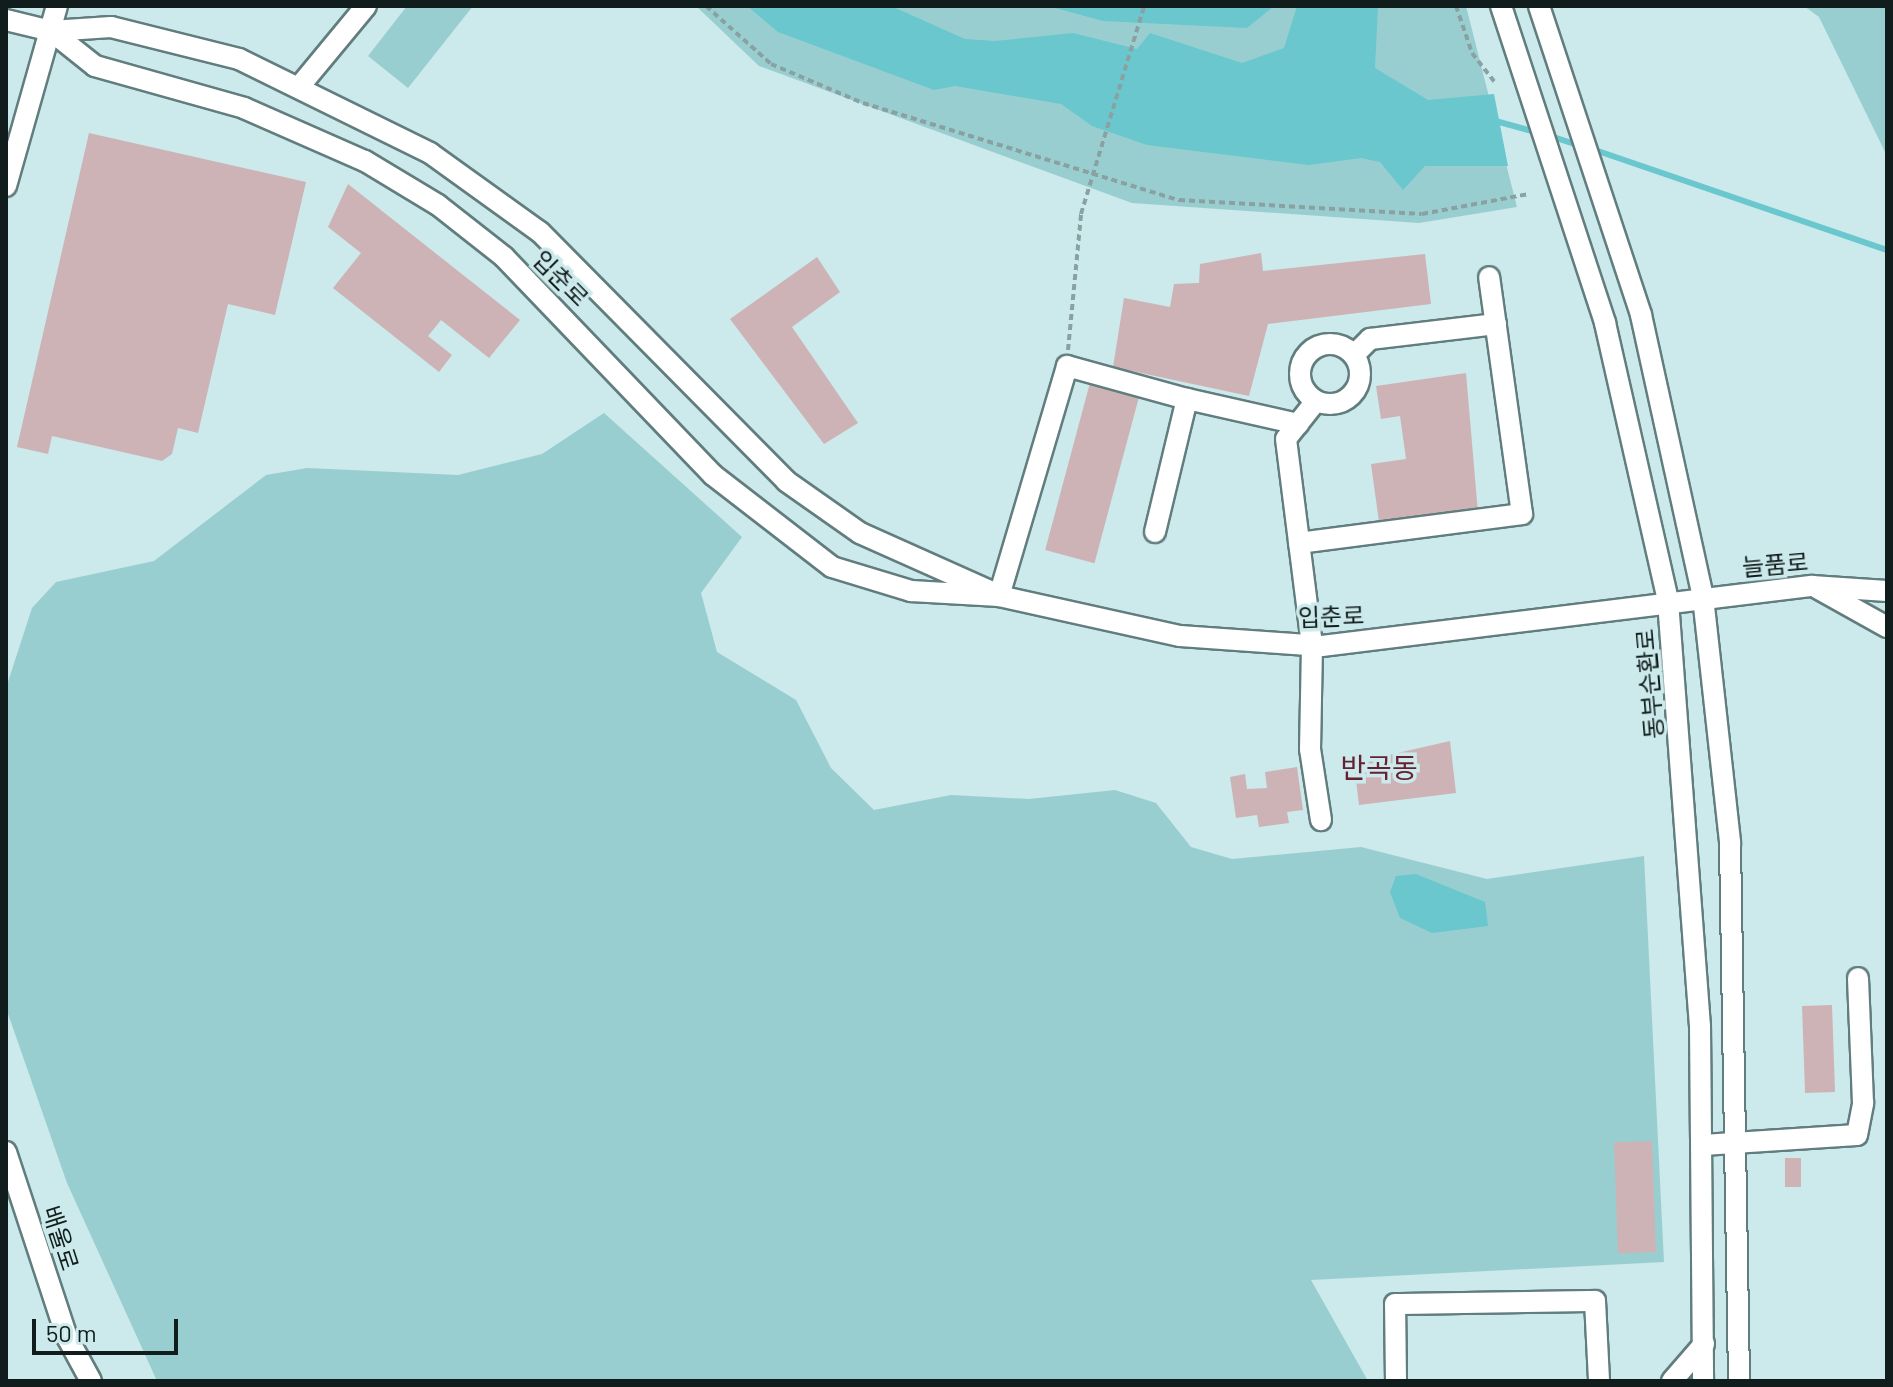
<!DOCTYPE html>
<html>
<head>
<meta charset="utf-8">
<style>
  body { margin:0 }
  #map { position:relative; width:1893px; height:1387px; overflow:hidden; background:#cce9eb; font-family:Barlow,"Noto Sans KR",sans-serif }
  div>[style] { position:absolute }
  .green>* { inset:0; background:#99ced1 }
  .water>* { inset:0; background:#69c7cd }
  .stream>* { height:6px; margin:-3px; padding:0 3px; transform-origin:3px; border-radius:3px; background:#69c7cd }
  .building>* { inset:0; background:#cdb3b6; transform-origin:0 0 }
  .path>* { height:4px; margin-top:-2px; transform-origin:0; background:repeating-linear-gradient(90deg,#8aa1a2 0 6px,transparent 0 10px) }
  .roads { filter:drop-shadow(2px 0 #627d7e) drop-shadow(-2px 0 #627d7e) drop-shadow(0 2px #627d7e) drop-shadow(0 -2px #627d7e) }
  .minor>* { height:20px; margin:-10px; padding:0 10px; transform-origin:10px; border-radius:10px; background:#fff }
  .minor>.ring { margin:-10px; padding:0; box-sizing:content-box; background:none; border:20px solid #fff; border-radius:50% }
  span { translate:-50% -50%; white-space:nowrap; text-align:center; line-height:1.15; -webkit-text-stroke:7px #cce9eb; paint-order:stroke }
  .street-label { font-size:24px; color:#111c1c }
  .quarter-label { font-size:28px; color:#652032 }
  .frame { position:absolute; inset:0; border:8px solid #111c1c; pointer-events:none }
  .scale { position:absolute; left:32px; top:1319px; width:146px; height:36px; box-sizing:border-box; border:4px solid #111c1c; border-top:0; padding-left:10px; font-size:24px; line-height:28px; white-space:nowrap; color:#111c1c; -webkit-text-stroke:6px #cce9eb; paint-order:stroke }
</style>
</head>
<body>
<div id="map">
  <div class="green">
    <div style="clip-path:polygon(407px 6px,473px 6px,408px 88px,368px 56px)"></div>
    <div style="clip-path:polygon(696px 6px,747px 6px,771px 25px,777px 6px,1466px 6px,1517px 207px,1419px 223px,1132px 203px,759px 66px)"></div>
    <div style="clip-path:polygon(1804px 6px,1887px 6px,1887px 156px,1819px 17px)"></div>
    <div style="clip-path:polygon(604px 413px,742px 537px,701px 593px,717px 652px,796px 700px,831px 768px,874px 810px,951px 795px,1029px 799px,1115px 790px,1156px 803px,1191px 847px,1232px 859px,1361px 847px,1487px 879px,1644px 856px,1664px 1262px,1311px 1280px,1368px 1381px,157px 1381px,67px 1183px,6px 1008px,6px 688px,32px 608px,56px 582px,154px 561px,266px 475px,307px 468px,458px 475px,542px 454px)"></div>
  </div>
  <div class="water">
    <div style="clip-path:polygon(747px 6px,891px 6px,965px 39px,995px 41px,1073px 33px,1137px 49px,1150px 33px,1242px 63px,1284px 48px,1297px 6px,1378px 6px,1375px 68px,1428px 100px,1494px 94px,1508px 166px,1425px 166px,1403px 190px,1380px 162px,1361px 158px,1309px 165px,1147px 145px,1092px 126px,1061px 104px,955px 86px,934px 90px,778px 32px)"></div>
    <div style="clip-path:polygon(1048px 6px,1274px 6px,1247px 28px,1103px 21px)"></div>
    <div style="clip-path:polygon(1416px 874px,1485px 902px,1488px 926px,1432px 933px,1400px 918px,1390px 892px,1396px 876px)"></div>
  </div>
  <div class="stream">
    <div style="left:1492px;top:120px;width:49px;rotate:15.5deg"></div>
    <div style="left:1550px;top:136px;width:33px;rotate:18deg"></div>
    <div style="left:1592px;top:149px;width:312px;rotate:18.9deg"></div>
  </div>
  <div class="building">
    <div style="clip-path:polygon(89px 133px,306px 182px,275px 315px,228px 304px,198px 433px,178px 428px,172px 454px,162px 461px,52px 436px,48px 454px,17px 447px)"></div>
    <div style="clip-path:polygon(348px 184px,520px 320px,489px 358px,441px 320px,428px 336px,452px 355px,439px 372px,333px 288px,361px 253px,328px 227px)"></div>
    <div style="clip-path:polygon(1261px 253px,1263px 271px,1425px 254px,1431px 304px,1268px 324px,1249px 396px,1113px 367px,1124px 298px,1170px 307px,1174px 284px,1199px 283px,1200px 264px)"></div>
    <div style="clip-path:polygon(817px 257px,840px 292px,792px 327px,858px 423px,824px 444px,730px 319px)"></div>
    <div style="clip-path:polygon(1466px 373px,1478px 513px,1379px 522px,1371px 464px,1406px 459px,1400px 416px,1381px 419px,1376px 386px)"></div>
    <div style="left:1091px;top:379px;width:51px;height:177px;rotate:15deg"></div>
    <div style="clip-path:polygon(1450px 741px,1456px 793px,1359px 805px,1354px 763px)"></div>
    <div style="clip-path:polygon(1297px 767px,1303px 810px,1287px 812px,1289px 823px,1259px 827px,1257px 815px,1236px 818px,1230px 777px,1245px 774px,1247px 789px,1267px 788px,1265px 772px)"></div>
    <div style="left:1832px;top:1005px;width:87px;height:30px;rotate:88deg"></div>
    <div style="left:1652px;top:1141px;width:111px;height:38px;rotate:88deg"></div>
    <div style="left:1785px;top:1158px;width:16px;height:29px"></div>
  </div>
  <div class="path">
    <div style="left:706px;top:6px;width:87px;rotate:41.7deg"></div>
    <div style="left:771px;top:64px;width:100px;rotate:23deg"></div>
    <div style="left:863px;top:103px;width:331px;rotate:17.1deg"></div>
    <div style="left:1179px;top:200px;width:243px;rotate:3.3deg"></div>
    <div style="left:1422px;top:214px;width:109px;rotate:-10.6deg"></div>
    <div style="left:1456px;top:6px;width:50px;rotate:71.2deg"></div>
    <div style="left:1472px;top:53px;width:39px;rotate:52deg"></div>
    <div style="left:1068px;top:350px;width:137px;rotate:-84.5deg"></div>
    <div style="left:1081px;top:214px;width:217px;rotate:-73.1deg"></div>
  </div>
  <div class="roads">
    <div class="minor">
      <div style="left:1501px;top:6px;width:334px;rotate:71.8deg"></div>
      <div style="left:1605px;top:323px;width:285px;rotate:77.2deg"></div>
      <div style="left:1668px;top:601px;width:426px;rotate:85.7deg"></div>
      <div style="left:1700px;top:1026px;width:355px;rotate:89.5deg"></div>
      <div style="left:1539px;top:6px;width:325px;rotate:71.7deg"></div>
      <div style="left:1641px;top:315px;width:289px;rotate:77.6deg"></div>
      <div style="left:1703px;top:597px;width:247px;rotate:83.7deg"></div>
      <div style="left:1730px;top:843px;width:538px;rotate:89.04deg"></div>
      <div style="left:6px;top:20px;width:46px;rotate:13.7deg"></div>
      <div style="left:51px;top:31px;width:60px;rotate:-3.8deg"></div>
      <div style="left:111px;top:27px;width:132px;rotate:14deg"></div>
      <div style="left:239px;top:59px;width:213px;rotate:26.2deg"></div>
      <div style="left:430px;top:153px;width:135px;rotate:35.7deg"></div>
      <div style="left:540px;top:232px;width:350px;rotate:45.3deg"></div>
      <div style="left:786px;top:481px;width:90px;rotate:35.1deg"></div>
      <div style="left:860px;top:533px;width:145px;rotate:24.1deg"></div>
      <div style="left:51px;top:31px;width:56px;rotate:38.5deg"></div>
      <div style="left:95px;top:66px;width:155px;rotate:15.7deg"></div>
      <div style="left:244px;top:108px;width:132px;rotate:23.7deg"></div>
      <div style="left:365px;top:161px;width:85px;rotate:31.1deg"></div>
      <div style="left:438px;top:205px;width:84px;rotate:38.2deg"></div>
      <div style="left:504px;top:257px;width:302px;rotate:46.2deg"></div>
      <div style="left:713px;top:475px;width:150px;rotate:37.7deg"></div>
      <div style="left:832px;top:567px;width:83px;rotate:16.9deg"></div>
      <div style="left:911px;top:591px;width:88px;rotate:3.3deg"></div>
      <div style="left:999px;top:596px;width:185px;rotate:12.5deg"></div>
      <div style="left:1180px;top:636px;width:142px;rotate:4deg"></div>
      <div style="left:1322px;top:646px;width:494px;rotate:-7deg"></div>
      <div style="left:1812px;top:586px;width:75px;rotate:3.8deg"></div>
      <div style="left:299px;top:87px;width:105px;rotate:-50.4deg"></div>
      <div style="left:6px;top:186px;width:187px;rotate:-74.2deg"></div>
      <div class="ring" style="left:1300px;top:344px;width:40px;height:40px"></div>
      <div style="left:1354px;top:355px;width:23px;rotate:-45deg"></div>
      <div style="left:1370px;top:339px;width:127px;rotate:-6.8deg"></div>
      <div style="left:1316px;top:401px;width:48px;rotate:128.3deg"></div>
      <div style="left:1286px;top:439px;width:209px;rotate:82.8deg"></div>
      <div style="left:1312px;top:646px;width:103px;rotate:91.1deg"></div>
      <div style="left:1310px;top:749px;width:72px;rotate:81.2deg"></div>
      <div style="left:1155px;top:532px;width:137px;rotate:-76.5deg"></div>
      <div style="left:1187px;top:399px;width:114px;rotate:12.7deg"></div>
      <div style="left:1299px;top:543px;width:225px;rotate:-7.4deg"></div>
      <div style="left:1522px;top:514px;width:239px;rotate:-97.9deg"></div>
      <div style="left:1817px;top:588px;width:80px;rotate:29.1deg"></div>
      <div style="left:999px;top:596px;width:240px;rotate:-73.5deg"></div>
      <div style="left:1067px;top:366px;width:124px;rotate:15.4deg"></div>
      <div style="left:1703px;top:1145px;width:154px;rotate:-3.7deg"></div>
      <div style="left:1857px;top:1135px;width:33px;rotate:-79deg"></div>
      <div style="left:1863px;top:1103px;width:125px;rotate:-92.3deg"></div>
      <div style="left:6px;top:1152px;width:195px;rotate:71.8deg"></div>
      <div style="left:67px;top:1337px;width:50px;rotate:61.4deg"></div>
      <div style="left:1396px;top:1381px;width:77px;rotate:-90.7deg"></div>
      <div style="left:1395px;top:1304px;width:200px;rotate:-0.9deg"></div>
      <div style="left:1595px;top:1301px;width:80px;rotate:87.1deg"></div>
      <div style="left:1672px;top:1381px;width:49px;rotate:-49.1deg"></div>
    </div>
  </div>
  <div class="street-label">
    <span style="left:561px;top:278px;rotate:45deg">입춘로</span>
    <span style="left:1775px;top:564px;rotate:-5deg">늘품로</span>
    <span style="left:1331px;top:616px;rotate:-2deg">입춘로</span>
    <span style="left:1649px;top:684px;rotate:-95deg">동부순환로</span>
    <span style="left:61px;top:1238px;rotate:72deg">배울로</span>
  </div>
  <div class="quarter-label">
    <span style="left:1379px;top:767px">반곡동</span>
  </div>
  <div class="frame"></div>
  <div class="scale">50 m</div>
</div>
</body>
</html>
